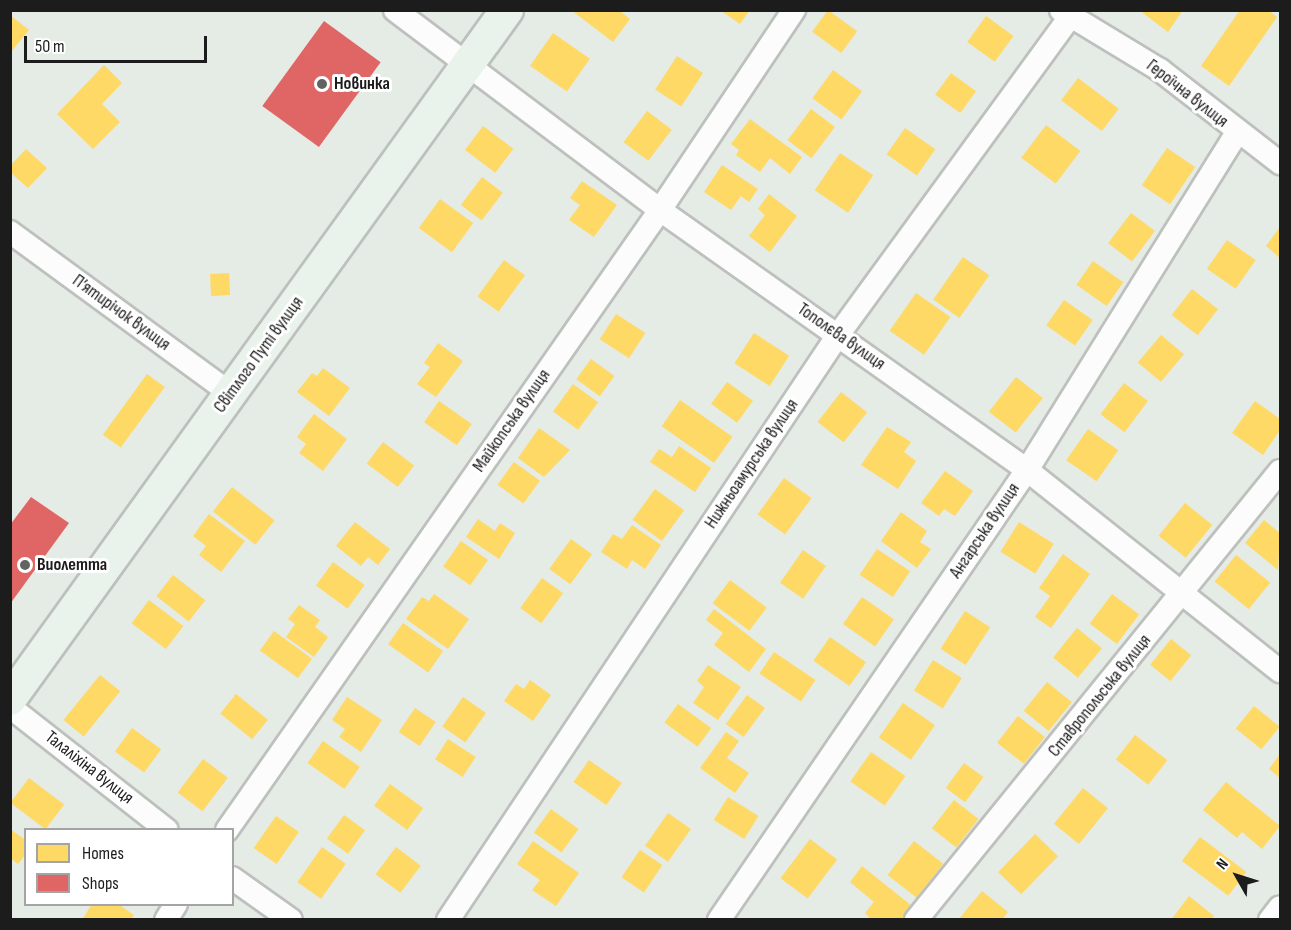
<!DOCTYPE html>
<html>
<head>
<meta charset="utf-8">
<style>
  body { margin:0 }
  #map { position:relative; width:1291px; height:930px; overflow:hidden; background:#e5ebe5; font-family:"Sofia Sans Condensed",sans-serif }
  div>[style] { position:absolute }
  .homes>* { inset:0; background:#ffd966; transform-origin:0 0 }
  .shops>* { inset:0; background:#e06666; transform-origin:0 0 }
  .roads { filter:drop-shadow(2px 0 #bdc0bd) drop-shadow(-2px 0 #bdc0bd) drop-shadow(0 2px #bdc0bd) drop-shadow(0 -2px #bdc0bd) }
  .minor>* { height:22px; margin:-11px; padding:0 11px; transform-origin:11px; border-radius:11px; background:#fbfcfb }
  .secondary>* { height:32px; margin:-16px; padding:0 16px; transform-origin:16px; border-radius:16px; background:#e9f3ec }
  .dots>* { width:16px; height:16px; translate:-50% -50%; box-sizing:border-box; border:3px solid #fff; border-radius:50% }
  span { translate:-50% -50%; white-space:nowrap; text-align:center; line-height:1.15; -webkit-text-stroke:6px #fff; paint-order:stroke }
  .poi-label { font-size:18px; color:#1c1c1c; font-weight:700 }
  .left { translate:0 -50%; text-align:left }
  .street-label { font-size:18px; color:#1c1c1c }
  .frame { position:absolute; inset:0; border:12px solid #1c1c1c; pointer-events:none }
  .legend { position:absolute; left:24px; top:828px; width:210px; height:78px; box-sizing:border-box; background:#fff; border:2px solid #a4a4a4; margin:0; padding:8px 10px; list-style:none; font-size:18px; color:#1c1c1c }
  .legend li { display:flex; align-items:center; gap:12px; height:30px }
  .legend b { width:30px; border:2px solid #a4a4a4 }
  .north { position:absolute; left:1207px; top:846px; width:60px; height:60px; -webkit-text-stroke:4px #fff; paint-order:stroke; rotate:309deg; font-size:16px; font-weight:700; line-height:24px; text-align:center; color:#1c1c1c }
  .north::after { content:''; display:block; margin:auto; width:21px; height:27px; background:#1c1c1c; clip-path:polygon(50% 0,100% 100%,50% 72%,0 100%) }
  .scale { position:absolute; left:24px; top:36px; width:183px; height:27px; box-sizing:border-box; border:3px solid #1c1c1c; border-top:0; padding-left:8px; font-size:18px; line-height:21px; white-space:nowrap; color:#1c1c1c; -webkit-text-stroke:4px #fff; paint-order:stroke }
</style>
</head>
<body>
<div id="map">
  <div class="homes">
    <div style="clip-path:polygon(571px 10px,619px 10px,630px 19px,613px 42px)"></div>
    <div style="clip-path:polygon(720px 10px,750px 10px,740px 24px)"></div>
    <div style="left:828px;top:10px;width:36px;height:27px;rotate:36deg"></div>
    <div style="clip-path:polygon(1139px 10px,1183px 10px,1168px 32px)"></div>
    <div style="clip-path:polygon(1240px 10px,1268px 10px,1277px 17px,1229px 86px,1201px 66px)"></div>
    <div style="clip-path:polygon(10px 15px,29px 30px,10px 53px)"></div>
    <div style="left:986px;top:16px;width:34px;height:32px;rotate:36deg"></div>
    <div style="left:553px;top:33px;width:45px;height:40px;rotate:35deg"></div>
    <div style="left:677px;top:56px;width:31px;height:40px;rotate:33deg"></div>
    <div style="clip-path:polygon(104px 65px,122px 83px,102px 104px,120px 122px,93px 149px,57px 114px)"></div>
    <div style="left:833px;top:70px;width:36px;height:35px;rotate:36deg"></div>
    <div style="left:951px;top:73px;width:31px;height:27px;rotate:36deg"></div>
    <div style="left:1078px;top:78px;width:51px;height:28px;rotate:37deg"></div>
    <div style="left:811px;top:109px;width:30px;height:39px;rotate:37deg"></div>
    <div style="left:647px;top:111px;width:31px;height:39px;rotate:37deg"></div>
    <div style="clip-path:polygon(750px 119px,802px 157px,790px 174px,770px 158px,760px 172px,736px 155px,739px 150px,731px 144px)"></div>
    <div style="left:1046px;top:125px;width:43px;height:41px;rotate:37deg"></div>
    <div style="left:483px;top:126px;width:38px;height:30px;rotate:37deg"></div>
    <div style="left:905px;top:128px;width:37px;height:32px;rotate:35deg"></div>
    <div style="left:1167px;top:148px;width:34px;height:45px;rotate:34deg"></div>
    <div style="clip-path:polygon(26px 149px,47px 168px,28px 188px,10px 172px,10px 166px)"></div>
    <div style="left:840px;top:153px;width:40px;height:45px;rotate:34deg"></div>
    <div style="clip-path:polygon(722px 165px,758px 189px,749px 202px,741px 196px,731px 210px,704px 192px)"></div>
    <div style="left:482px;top:177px;width:26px;height:35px;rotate:37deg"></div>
    <div style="clip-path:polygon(582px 181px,617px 205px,594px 237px,569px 220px,580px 205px,570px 198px)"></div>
    <div style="clip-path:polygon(769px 194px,797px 216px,770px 252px,749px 236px,765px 215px,758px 209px)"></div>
    <div style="left:440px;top:199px;width:41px;height:36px;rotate:36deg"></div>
    <div style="left:1131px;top:213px;width:30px;height:38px;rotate:37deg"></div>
    <div style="clip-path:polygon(1280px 227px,1280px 258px,1266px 246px)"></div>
    <div style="left:1227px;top:240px;width:35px;height:35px;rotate:35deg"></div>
    <div style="left:963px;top:257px;width:32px;height:52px;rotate:35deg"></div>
    <div style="left:504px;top:260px;width:26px;height:45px;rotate:36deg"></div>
    <div style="left:1093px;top:261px;width:37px;height:29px;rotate:35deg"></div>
    <div style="left:229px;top:273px;width:22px;height:19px;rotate:87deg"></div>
    <div style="left:1192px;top:289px;width:33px;height:33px;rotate:38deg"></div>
    <div style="left:916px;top:293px;width:42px;height:46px;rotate:35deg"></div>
    <div style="left:1064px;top:300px;width:35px;height:31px;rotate:35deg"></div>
    <div style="left:616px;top:314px;width:35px;height:30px;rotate:33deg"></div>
    <div style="left:754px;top:333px;width:42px;height:36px;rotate:33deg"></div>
    <div style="left:1161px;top:335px;width:30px;height:36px;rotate:40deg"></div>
    <div style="clip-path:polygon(438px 343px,463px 361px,436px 397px,417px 384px,430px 367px,424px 363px)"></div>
    <div style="left:591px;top:359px;width:29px;height:25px;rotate:36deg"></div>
    <div style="clip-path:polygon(323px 368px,350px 388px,329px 416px,297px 392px,312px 373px,317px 376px)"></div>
    <div style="left:147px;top:374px;width:22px;height:75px;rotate:36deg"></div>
    <div style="left:1016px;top:377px;width:34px;height:44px;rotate:38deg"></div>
    <div style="left:727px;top:382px;width:32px;height:27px;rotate:36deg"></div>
    <div style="left:1124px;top:383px;width:30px;height:39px;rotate:37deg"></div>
    <div style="left:573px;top:384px;width:31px;height:34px;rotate:36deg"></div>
    <div style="left:841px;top:392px;width:33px;height:38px;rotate:38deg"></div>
    <div style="left:680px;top:400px;width:64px;height:32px;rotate:35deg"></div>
    <div style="left:439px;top:401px;width:40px;height:26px;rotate:35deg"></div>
    <div style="clip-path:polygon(1255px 401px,1280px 419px,1280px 430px,1263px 455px,1232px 433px)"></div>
    <div style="clip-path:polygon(314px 414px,347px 439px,323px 471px,299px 453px,306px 444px,297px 437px)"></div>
    <div style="clip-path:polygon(887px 427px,911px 442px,904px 452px,916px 461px,898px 489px,861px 465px)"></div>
    <div style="clip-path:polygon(539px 428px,570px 450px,544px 477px,518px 458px)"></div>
    <div style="left:1088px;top:429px;width:37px;height:38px;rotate:35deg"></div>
    <div style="left:383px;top:442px;width:39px;height:27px;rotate:37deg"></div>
    <div style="clip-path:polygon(679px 446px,711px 468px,695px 492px,650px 462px,659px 449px,672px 457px)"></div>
    <div style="left:514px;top:462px;width:32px;height:28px;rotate:36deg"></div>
    <div style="clip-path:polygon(945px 471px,973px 491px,955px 516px,944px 509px,939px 516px,921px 503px)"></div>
    <div style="left:784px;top:478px;width:34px;height:45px;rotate:36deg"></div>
    <div style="left:232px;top:487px;width:54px;height:31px;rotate:38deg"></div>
    <div style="left:655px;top:489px;width:36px;height:38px;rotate:36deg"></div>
    <div style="left:1185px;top:503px;width:35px;height:42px;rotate:39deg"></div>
    <div style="clip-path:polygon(901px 512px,927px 531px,920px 542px,931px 549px,917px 568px,881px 541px)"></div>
    <div style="clip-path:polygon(209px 514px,245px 541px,221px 572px,199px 555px,206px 546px,193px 536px)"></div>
    <div style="clip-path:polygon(478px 519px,495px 531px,500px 523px,515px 533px,499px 559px,466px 537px)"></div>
    <div style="clip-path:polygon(1264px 520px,1280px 533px,1278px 570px,1245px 543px)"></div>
    <div style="clip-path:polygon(355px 522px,390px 549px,378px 565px,368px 557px,361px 566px,336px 546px)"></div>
    <div style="left:1019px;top:522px;width:41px;height:35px;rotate:32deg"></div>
    <div style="clip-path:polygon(632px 525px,661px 545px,645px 569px,632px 560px,627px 569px,601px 552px,613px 534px,622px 539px)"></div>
    <div style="left:571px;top:539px;width:26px;height:37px;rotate:36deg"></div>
    <div style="left:461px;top:541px;width:33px;height:31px;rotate:35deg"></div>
    <div style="left:877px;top:549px;width:40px;height:31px;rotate:34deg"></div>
    <div style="left:803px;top:550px;width:28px;height:40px;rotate:35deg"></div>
    <div style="clip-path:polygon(1063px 554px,1090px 574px,1051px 628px,1035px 617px,1050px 596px,1039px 588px)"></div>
    <div style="left:1236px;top:555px;width:44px;height:34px;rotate:39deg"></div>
    <div style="left:333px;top:562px;width:39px;height:29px;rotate:36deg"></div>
    <div style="left:173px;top:575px;width:41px;height:27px;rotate:38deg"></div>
    <div style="left:542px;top:578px;width:26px;height:37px;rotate:36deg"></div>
    <div style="left:730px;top:580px;width:46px;height:29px;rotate:37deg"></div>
    <div style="clip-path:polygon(434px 594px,469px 619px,448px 649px,406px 619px,422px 597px,429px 601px)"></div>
    <div style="left:1112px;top:594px;width:34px;height:37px;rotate:37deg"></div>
    <div style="left:862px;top:597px;width:39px;height:33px;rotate:35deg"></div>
    <div style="left:149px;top:600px;width:43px;height:29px;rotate:37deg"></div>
    <div style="clip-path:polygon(299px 605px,320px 620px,315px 627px,328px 637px,314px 657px,286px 637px,295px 624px,288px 619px)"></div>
    <div style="clip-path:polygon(714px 609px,766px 649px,749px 672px,714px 645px,723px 633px,706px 620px)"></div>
    <div style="left:965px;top:611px;width:30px;height:45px;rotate:33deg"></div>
    <div style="left:403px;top:623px;width:49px;height:26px;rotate:35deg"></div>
    <div style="left:1077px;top:628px;width:32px;height:38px;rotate:39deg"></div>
    <div style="left:274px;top:631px;width:47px;height:24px;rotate:36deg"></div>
    <div style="left:830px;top:637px;width:44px;height:29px;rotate:35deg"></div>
    <div style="left:1171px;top:639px;width:26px;height:33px;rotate:39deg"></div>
    <div style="left:774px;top:652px;width:50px;height:26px;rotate:34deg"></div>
    <div style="left:933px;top:660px;width:34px;height:36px;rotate:32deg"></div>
    <div style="clip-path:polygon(708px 665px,741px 687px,718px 720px,693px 703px,704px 687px,697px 681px)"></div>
    <div style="left:100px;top:675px;width:26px;height:58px;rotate:39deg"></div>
    <div style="clip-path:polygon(530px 680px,551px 695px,533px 721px,504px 701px,516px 684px,524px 689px)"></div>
    <div style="left:1047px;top:682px;width:32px;height:37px;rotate:39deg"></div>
    <div style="left:236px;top:694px;width:41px;height:25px;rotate:39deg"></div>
    <div style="left:747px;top:695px;width:22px;height:36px;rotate:36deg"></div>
    <div style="clip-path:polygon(347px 697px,382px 720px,361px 752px,339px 737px,345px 729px,332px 720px)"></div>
    <div style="left:463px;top:697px;width:28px;height:36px;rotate:35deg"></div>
    <div style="left:903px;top:703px;width:39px;height:42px;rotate:35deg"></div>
    <div style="left:678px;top:704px;width:41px;height:23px;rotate:36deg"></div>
    <div style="left:1254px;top:706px;width:33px;height:29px;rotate:39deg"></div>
    <div style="left:415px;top:708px;width:25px;height:29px;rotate:34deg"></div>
    <div style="left:1018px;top:716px;width:34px;height:34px;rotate:38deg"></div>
    <div style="left:132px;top:728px;width:36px;height:29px;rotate:36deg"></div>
    <div style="clip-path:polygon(726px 732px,739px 741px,727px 758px,749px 773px,735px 793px,700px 768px)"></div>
    <div style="left:1135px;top:735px;width:41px;height:31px;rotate:38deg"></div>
    <div style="left:448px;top:739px;width:33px;height:24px;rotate:33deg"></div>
    <div style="left:323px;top:741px;width:45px;height:27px;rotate:35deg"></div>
    <div style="left:871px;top:752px;width:42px;height:36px;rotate:35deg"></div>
    <div style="clip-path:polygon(1280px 754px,1280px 778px,1269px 769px)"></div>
    <div style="left:203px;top:759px;width:31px;height:42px;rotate:37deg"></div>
    <div style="left:589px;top:760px;width:40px;height:27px;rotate:35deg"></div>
    <div style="left:964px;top:763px;width:24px;height:31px;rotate:36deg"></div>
    <div style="left:29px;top:778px;width:44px;height:31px;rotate:37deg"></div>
    <div style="clip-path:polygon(1226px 782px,1280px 826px,1262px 849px,1242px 832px,1237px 838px,1203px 810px)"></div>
    <div style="left:390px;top:784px;width:41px;height:27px;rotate:36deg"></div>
    <div style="left:1083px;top:788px;width:32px;height:46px;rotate:39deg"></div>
    <div style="left:728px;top:797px;width:36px;height:27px;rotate:32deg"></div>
    <div style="left:954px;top:800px;width:31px;height:36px;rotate:38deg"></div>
    <div style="left:551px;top:809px;width:34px;height:29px;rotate:36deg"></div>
    <div style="left:668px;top:813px;width:28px;height:40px;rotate:35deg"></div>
    <div style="left:344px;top:815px;width:26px;height:29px;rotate:36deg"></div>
    <div style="left:276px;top:816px;width:28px;height:39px;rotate:35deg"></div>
    <div style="clip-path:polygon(10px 829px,26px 840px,26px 854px,18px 864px,10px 858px)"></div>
    <div style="left:1035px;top:834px;width:32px;height:53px;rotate:44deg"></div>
    <div style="left:1200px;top:837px;width:58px;height:30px;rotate:37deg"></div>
    <div style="left:810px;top:839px;width:34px;height:49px;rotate:37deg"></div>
    <div style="clip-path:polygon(533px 841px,579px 873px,556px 906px,532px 890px,540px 880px,517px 864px)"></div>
    <div style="left:914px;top:841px;width:37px;height:43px;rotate:38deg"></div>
    <div style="left:322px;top:847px;width:29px;height:43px;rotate:35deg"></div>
    <div style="left:396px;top:847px;width:31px;height:34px;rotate:37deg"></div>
    <div style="left:640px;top:850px;width:27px;height:33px;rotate:34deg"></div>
    <div style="clip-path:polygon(862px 866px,912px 906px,901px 920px,872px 920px,865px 913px,874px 902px,850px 882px)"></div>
    <div style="clip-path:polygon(982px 891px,1008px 912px,1002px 920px,958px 920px)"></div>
    <div style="clip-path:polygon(1189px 896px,1214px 916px,1211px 920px,1171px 920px)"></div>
    <div style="clip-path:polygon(92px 904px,118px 904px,134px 915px,131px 920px,82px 920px)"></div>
  </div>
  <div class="shops">
    <div style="left:324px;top:21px;width:70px;height:105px;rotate:36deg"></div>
    <div style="clip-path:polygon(31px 497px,69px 523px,10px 604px,10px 525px)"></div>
  </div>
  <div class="roads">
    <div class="minor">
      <div style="left:395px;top:10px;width:332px;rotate:37deg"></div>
      <div style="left:660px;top:210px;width:450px;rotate:35.3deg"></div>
      <div style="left:1027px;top:470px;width:323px;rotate:38.5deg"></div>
      <div style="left:1061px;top:10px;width:116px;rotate:31.2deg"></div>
      <div style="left:1160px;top:70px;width:152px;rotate:37.8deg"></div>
      <div style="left:10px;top:232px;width:274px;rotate:36.2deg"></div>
      <div style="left:10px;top:707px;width:199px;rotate:38.1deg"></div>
      <div style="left:227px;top:830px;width:756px;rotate:-55.07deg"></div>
      <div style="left:660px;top:210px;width:241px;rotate:-56.2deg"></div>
      <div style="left:232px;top:878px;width:72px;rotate:35.4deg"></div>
      <div style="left:166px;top:920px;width:19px;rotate:-58deg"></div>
      <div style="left:448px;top:920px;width:703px;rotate:-56.31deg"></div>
      <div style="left:838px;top:335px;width:394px;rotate:-53.9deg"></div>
      <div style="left:719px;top:920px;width:545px;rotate:-55.61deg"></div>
      <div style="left:1027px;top:470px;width:397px;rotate:-58.1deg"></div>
      <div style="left:916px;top:920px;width:578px;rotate:-50.97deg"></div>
      <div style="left:1270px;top:920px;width:16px;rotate:-52deg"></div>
    </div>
    <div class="secondary">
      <div style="left:10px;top:699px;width:850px;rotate:-54.2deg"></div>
    </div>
  </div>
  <div class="dots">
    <div style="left:322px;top:84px;background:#626462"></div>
    <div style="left:25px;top:565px;background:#626462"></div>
  </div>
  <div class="poi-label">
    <span class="left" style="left:334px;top:84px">Новинка</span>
    <span class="left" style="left:37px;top:565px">Виолетта</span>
  </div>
  <div class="street-label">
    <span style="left:1187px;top:94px;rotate:38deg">Героїчна вулиця</span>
    <span style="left:121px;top:313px;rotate:36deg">П’ятирічок вулиця</span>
    <span style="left:841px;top:337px;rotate:35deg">Тополєва вулиця</span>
    <span style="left:259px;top:355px;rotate:-54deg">Світлого Путі вулиця</span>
    <span style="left:512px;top:421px;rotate:-55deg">Майкопська вулиця</span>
    <span style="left:752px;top:464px;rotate:-56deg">Нижньоамурська вулиця</span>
    <span style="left:985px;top:531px;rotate:-56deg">Ангарська вулиця</span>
    <span style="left:1100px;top:696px;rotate:-51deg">Ставропольська вулиця</span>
    <span style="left:89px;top:768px;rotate:38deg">Талаліхіна вулиця</span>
  </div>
  <div class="frame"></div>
  <ul class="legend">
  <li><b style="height:16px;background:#ffd966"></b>Homes</li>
  <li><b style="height:16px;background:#e06666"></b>Shops</li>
  </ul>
  <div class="north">N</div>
  <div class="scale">50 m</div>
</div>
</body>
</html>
